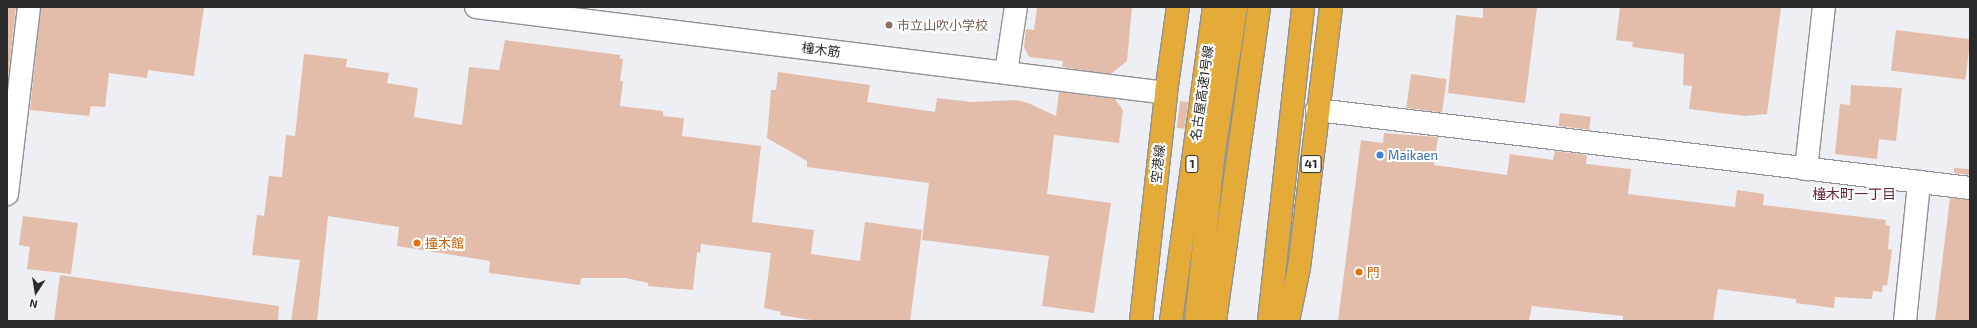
<!DOCTYPE html>
<html>
<head>
<meta charset="utf-8">
<style>
  body { margin:0 }
  #map { position:relative; width:1977px; height:328px; overflow:hidden; background:#eeeff4; font-family:"Exo 2","Noto Sans JP",sans-serif }
  div>[style] { position:absolute }
  .building>* { inset:0; background:#e3bdaa; transform-origin:0 0 }
  .roads { filter:drop-shadow(1px 0 #909196) drop-shadow(-1px 0 #909196) drop-shadow(0 1px #909196) drop-shadow(0 -1px #909196) }
  .street>* { height:22px; margin:-11px; padding:0 11px; transform-origin:11px; border-radius:11px; background:#fff }
  .highway>* { height:22px; margin:-11px; padding:0 11px; transform-origin:11px; border-radius:11px; background:#e4ab38 }
  .dots>* { width:11px; height:11px; translate:-50% -50%; box-sizing:border-box; border:2px solid #fff; border-radius:50% }
  span { translate:-50% -50%; white-space:nowrap; text-align:center; line-height:1.15; -webkit-text-stroke:4px #fff; paint-order:stroke }
  .shield-label span { padding:1px 3px; background:#fff; border:1px solid; border-radius:3px; -webkit-text-stroke-width:0 }
  .shield-label { font-size:12px; color:#2a2a2c; font-weight:700 }
  .education-label { font-size:13px; color:#785e54 }
  .left { translate:0 -50%; text-align:left }
  .street-label { font-size:13px; color:#2a2a2c }
  .shop-label { font-size:13px; color:#366cbe }
  .food-label { font-size:13px; color:#c56008 }
  .neighbourhood-label { font-size:14px; color:#67233a }
  .frame { position:absolute; inset:0; border:8px solid #2a2a2c; pointer-events:none }
  .north { position:absolute; left:16px; top:272px; width:40px; height:40px; -webkit-text-stroke:3px #fff; paint-order:stroke; rotate:192deg; font-size:11px; font-weight:700; line-height:16px; text-align:center; color:#2a2a2c }
  .north::after { content:''; display:block; margin:auto; width:14px; height:18px; background:#2a2a2c; clip-path:polygon(50% 0,100% 100%,50% 72%,0 100%) }
</style>
</head>
<body>
<div id="map">
  <div class="building">
    <div style="clip-path:polygon(7px 7px,16px 7px,7px 87px)"></div>
    <div style="clip-path:polygon(41px 7px,204px 7px,194px 76px,148px 70px,147px 78px,109px 73px,105px 107px,91px 106px,89px 116px,30px 110px)"></div>
    <div style="clip-path:polygon(1037px 7px,1132px 7px,1127px 61px,1111px 74px,1062px 67px,1063px 61px,1029px 57px,1024px 47px,1026px 29px,1034px 30px)"></div>
    <div style="clip-path:polygon(1483px 7px,1537px 7px,1525px 103px,1448px 93px,1456px 15px,1483px 18px)"></div>
    <div style="clip-path:polygon(1620px 7px,1781px 7px,1767px 114px,1745px 116px,1689px 109px,1692px 86px,1683px 85px,1684px 54px,1632px 47px,1633px 42px,1616px 40px)"></div>
    <div style="left:1896px;top:30px;width:75px;height:41px;rotate:7deg"></div>
    <div style="clip-path:polygon(505px 40px,620px 55px,620px 59px,623px 59px,620px 81px,623px 81px,620px 106px,663px 111px,663px 116px,684px 118px,682px 136px,761px 146px,752px 222px,814px 230px,811px 254px,860px 261px,865px 222px,922px 230px,910px 321px,818px 321px,780px 315px,781px 312px,764px 308px,771px 253px,701px 244px,700px 253px,697px 252px,693px 290px,648px 286px,648px 283px,626px 278px,581px 278px,580px 285px,489px 273px,490px 261px,397px 246px,399px 227px,328px 216px,317px 321px,291px 321px,300px 260px,252px 255px,257px 215px,264px 216px,269px 176px,282px 177px,286px 135px,295px 136px,304px 54px,347px 59px,346px 67px,389px 73px,387px 83px,418px 88px,414px 117px,462px 125px,469px 67px,499px 70px)"></div>
    <div style="clip-path:polygon(778px 72px,870px 85px,867px 102px,935px 112px,937px 98px,971px 102px,1016px 100px,1028px 103px,1056px 116px,1059px 92px,1115px 99px,1123px 110px,1119px 143px,1054px 135px,1047px 194px,1111px 203px,1094px 313px,1042px 306px,1049px 256px,922px 240px,929px 183px,807px 167px,807px 161px,767px 138px,771px 90px,776px 90px)"></div>
    <div style="left:1411px;top:74px;width:36px;height:34px;rotate:8deg"></div>
    <div style="clip-path:polygon(1851px 85px,1902px 88px,1896px 141px,1879px 139px,1877px 159px,1835px 154px,1840px 104px,1850px 105px)"></div>
    <div style="left:1180px;top:101px;width:8px;height:27px;rotate:7deg"></div>
    <div style="left:1560px;top:113px;width:31px;height:13px;rotate:7deg"></div>
    <div style="clip-path:polygon(1384px 133px,1438px 137px,1434px 165px,1507px 175px,1510px 154px,1553px 160px,1555px 151px,1587px 155px,1586px 164px,1631px 169px,1628px 194px,1735px 207px,1737px 190px,1764px 194px,1763px 205px,1886px 220px,1885px 225px,1890px 226px,1888px 249px,1892px 250px,1887px 286px,1883px 285px,1882px 292px,1873px 291px,1872px 299px,1835px 297px,1834px 308px,1796px 303px,1796px 299px,1718px 289px,1713px 321px,1623px 321px,1623px 316px,1532px 306px,1529px 321px,1338px 321px,1361px 140px,1383px 143px)"></div>
    <div style="clip-path:polygon(1954px 168px,1970px 169px,1970px 175px,1954px 173px)"></div>
    <div style="clip-path:polygon(1950px 198px,1970px 200px,1970px 321px,1935px 321px)"></div>
    <div style="clip-path:polygon(23px 216px,78px 223px,71px 274px,27px 269px,30px 247px,19px 245px)"></div>
    <div style="clip-path:polygon(60px 275px,279px 306px,278px 321px,54px 321px)"></div>
  </div>
  <div class="roads">
    <div class="street">
      <div style="left:476px;top:7px;width:695px;rotate:7.1deg"></div>
      <div style="left:1006px;top:72px;width:66px;rotate:-81.3deg"></div>
      <div style="left:1317px;top:110px;width:658px;rotate:6.81deg"></div>
      <div style="left:1806px;top:169px;width:163px;rotate:-83.7deg"></div>
      <div style="left:7px;top:194px;width:188px;rotate:-83.3deg"></div>
      <div style="left:1905px;top:321px;width:140px;rotate:-84.2deg"></div>
    </div>
    <div class="highway">
      <div style="left:1141px;top:321px;width:229px;rotate:-83.7deg"></div>
      <div style="left:1166px;top:93px;width:87px;rotate:-82.1deg"></div>
      <div style="left:1171px;top:321px;width:317px;rotate:-82.2deg"></div>
      <div style="left:1196px;top:321px;width:164px;rotate:-84deg"></div>
      <div style="left:1213px;top:158px;width:153px;rotate:-81.3deg"></div>
      <div style="left:1215px;top:321px;width:317px;rotate:-82deg"></div>
      <div style="left:1269px;top:321px;width:316px;rotate:-83.8deg"></div>
      <div style="left:1288px;top:321px;width:54px;rotate:-78.3deg"></div>
      <div style="left:1299px;top:268px;width:263px;rotate:-83deg"></div>
    </div>
  </div>
  <div class="dots">
    <div style="left:889px;top:25px;background:#8d6e63"></div>
    <div style="left:1380px;top:155px;background:#3f7fe0"></div>
    <div style="left:417px;top:243px;background:#e8710a"></div>
    <div style="left:1359px;top:272px;background:#e8710a"></div>
  </div>
  <div class="shield-label">
    <span style="left:1192px;top:164px">1</span>
    <span style="left:1311px;top:164px">41</span>
  </div>
  <div class="education-label">
    <span class="left" style="left:897px;top:25px">市立山吹小学校</span>
  </div>
  <div class="street-label">
    <span style="left:821px;top:50px;rotate:7deg">橦木筋</span>
    <span style="left:1202px;top:93px;rotate:-82deg">名古屋高速1号線</span>
    <span style="left:1158px;top:164px;rotate:-84deg">空港線</span>
  </div>
  <div class="shop-label">
    <span class="left" style="left:1388px;top:155px">Maikaen</span>
  </div>
  <div class="food-label">
    <span class="left" style="left:425px;top:243px">撞木館</span>
    <span class="left" style="left:1367px;top:272px">門</span>
  </div>
  <div class="neighbourhood-label">
    <span style="left:1854px;top:194px">橦木町一丁目</span>
  </div>
  <div class="frame"></div>
  <div class="north">N</div>
</div>
</body>
</html>
